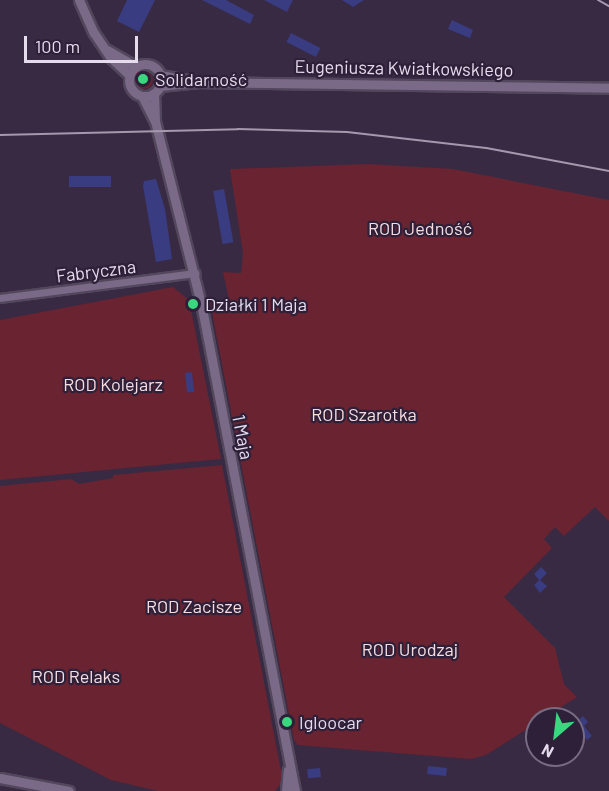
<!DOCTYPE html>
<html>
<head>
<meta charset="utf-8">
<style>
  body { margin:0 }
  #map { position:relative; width:609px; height:791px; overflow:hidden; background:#382a43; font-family:Barlow,sans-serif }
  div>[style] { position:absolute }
  .green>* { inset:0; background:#692331 }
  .round { border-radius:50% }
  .building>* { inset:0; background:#3a3c82; transform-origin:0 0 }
  .roads { filter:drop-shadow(2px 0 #52475c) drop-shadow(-2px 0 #52475c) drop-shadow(0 2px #52475c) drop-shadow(0 -2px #52475c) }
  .street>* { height:7px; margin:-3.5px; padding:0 3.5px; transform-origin:3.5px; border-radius:3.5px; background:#7a6a87 }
  .secondary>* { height:9px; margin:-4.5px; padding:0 4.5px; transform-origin:4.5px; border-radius:4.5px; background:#7a6a87 }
  .secondary>.ring { margin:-4.5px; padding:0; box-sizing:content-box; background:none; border:9px solid #7a6a87; border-radius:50% }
  .rail>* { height:2px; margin:-1px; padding:0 1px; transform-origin:1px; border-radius:1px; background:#a499ad }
  .dots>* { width:16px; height:16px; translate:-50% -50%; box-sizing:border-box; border:3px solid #2e2039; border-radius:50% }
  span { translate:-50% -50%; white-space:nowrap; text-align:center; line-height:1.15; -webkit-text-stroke:4.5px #2e2039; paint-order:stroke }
  .street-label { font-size:18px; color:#e5dced }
  .poi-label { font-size:18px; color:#e5dced }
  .left { translate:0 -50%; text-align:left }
  .park-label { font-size:18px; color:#f7dddf }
  .north { position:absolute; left:525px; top:707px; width:60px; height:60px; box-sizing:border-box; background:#2e2039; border:2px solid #776b81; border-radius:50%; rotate:208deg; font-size:16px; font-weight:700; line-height:24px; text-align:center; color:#e5dced }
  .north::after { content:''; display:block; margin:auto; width:21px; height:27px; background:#3ad77f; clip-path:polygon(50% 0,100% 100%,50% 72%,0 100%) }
  .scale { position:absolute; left:24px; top:36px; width:114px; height:27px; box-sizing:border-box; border:3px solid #e5dced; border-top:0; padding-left:8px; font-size:18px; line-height:21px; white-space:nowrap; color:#e5dced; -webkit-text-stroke:4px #2e2039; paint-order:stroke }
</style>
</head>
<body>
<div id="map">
  <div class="green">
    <div class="round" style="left:135px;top:71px;width:18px;height:18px"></div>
    <div style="clip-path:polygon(368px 164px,453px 169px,609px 200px,609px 521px,595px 507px,564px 536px,555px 527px,544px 539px,552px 548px,504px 597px,555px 648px,564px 684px,577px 697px,486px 755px,471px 759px,298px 745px,294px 740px,210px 302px,229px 300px,223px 272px,241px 273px,243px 253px,230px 169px)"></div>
    <div style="clip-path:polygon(173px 287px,189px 300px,221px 459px,0 480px,0 320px)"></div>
    <div style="clip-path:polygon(222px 465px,283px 781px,275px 791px,158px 791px,111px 780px,0 723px,0 486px,71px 479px,79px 484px,113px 478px,113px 475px)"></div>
  </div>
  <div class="building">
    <div style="clip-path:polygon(127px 0,155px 0,139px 32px,117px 21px)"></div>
    <div style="clip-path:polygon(202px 0,226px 0,254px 15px,250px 24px)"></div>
    <div style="clip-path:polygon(264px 0,293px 0,287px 12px)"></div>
    <div style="clip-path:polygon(342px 0,364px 0,353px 7px)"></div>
    <div style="clip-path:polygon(452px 20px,473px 30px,470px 38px,448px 29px)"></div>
    <div style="left:291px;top:33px;width:33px;height:10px;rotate:27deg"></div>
    <div style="left:111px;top:176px;width:11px;height:42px;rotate:90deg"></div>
    <div style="clip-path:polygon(156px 179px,165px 209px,172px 259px,156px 262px,143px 186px,144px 181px)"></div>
    <div style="left:224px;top:189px;width:54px;height:11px;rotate:80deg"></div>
    <div style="left:192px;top:372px;width:20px;height:7px;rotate:84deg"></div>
    <div style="clip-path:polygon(541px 567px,547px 573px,540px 580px,547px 586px,540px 593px,534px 585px,539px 580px,534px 574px)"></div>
    <div style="clip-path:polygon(583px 716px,588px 722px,584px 726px,592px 736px,587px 740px,574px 723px)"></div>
    <div style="left:428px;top:766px;width:19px;height:8px;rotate:6deg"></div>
    <div style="left:320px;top:768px;width:9px;height:13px;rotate:84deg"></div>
  </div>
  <div class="roads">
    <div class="street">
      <div style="left:0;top:298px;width:197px;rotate:-7.3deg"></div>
    </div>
    <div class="secondary">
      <div style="left:79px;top:0;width:36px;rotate:66deg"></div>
      <div style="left:94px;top:33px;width:30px;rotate:56deg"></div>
      <div style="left:111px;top:58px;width:25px;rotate:43deg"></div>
      <div style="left:107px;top:50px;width:32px;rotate:30deg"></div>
      <div class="ring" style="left:129px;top:64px;width:23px;height:23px"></div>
      <div style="left:160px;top:75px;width:28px;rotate:10deg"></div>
      <div style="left:160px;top:86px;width:39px;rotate:-6deg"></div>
      <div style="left:199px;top:82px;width:410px;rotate:0.8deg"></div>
      <div style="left:154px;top:93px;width:28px;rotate:88deg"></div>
      <div style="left:155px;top:121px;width:193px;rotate:75.9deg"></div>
      <div style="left:202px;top:308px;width:492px;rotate:79.1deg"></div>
      <div style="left:142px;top:96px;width:28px;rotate:63deg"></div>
      <div style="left:0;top:778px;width:70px;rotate:10.7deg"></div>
      <div style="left:286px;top:791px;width:21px;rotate:-85deg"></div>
    </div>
  </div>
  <div class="rail">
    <div style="left:598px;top:0;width:13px;rotate:29deg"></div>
    <div style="left:0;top:135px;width:238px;rotate:-1.4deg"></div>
    <div style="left:238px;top:129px;width:109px;rotate:1.6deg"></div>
    <div style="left:347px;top:132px;width:140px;rotate:6.6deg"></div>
    <div style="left:486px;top:148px;width:125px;rotate:10.6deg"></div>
  </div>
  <div class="dots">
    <div style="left:143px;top:79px;background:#3ad77f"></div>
    <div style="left:193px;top:304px;background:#3ad77f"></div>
    <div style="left:287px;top:722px;background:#3ad77f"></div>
  </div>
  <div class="street-label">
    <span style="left:404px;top:68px;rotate:1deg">Eugeniusza Kwiatkowskiego</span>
    <span style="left:96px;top:271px;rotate:-7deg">Fabryczna</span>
    <span style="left:243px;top:437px;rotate:79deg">1 Maja</span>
  </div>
  <div class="poi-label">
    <span class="left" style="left:155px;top:79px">Solidarność</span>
    <span class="left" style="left:205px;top:304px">Działki 1 Maja</span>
    <span class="left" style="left:299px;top:722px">Igloocar</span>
  </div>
  <div class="park-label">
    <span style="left:420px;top:228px">ROD Jedność</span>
    <span style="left:113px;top:384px">ROD Kolejarz</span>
    <span style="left:364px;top:414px">ROD Szarotka</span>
    <span style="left:194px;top:606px">ROD Zacisze</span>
    <span style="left:410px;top:649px">ROD Urodzaj</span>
    <span style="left:76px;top:676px">ROD Relaks</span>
  </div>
  <div class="north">N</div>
  <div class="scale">100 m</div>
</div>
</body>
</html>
